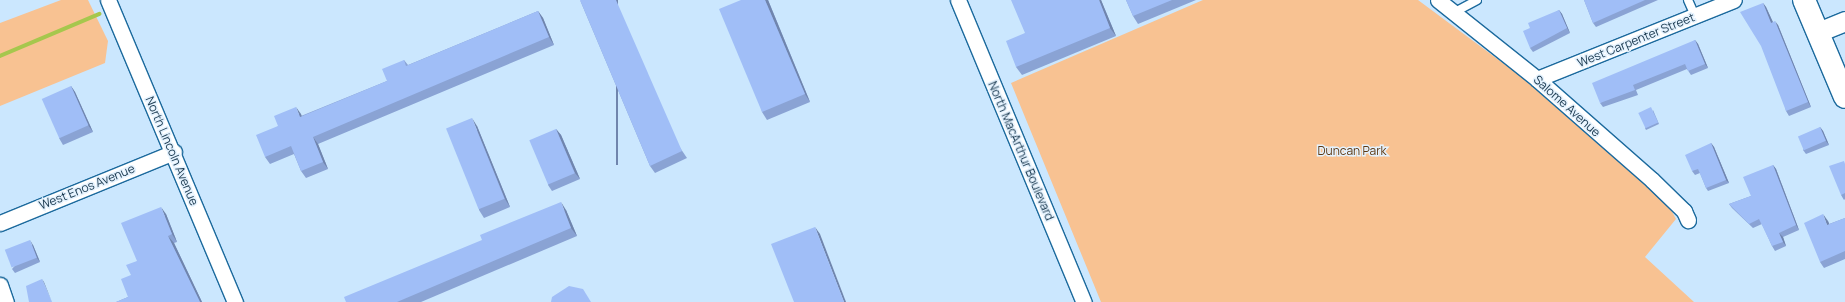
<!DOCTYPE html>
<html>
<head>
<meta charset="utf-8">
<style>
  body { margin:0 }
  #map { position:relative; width:1845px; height:302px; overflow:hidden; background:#cbe7fe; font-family:Manrope,sans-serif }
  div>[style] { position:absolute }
  .green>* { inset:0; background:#f8c292 }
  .stream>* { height:4px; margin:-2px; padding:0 2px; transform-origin:2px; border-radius:2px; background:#a6c74d }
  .roads { filter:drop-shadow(1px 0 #1c6a9d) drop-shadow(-1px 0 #1c6a9d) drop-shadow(0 1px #1c6a9d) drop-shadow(0 -1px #1c6a9d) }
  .service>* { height:8px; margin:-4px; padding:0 4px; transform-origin:4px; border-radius:4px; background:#fff }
  .minor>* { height:15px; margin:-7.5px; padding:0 7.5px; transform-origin:7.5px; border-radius:7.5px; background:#fff }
  .tertiary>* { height:19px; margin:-9.5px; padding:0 9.5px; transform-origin:9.5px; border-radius:9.5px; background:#fff }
  .primary>* { height:22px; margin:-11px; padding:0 11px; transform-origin:11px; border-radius:11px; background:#fff }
  .wall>* { inset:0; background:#8aa3d4 }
  .shaded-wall>* { inset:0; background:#7085ad; transform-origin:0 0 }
  .building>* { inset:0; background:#a0bef7; transform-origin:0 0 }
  span { translate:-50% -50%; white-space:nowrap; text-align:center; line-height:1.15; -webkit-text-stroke:3px #e4f2fe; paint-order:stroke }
  .street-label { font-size:12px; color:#17364c }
  .park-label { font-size:12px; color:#5e3913 }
</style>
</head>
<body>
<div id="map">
  <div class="green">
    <div style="clip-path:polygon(61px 0,88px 0,108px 41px,105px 63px,0 106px,0 23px)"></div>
    <div style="clip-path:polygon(1203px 0,1418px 0,1519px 75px,1669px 206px,1676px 219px,1645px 257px,1694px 302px,1101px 302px,1011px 83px)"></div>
  </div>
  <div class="stream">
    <div style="left:0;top:56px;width:108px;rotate:-23deg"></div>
  </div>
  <div class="roads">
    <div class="service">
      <div style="left:1688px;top:0;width:17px;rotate:66deg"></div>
      <div style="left:1453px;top:13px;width:27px;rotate:-28deg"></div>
    </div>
    <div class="minor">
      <div style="left:108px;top:0;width:328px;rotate:67.2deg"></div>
      <div style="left:958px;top:0;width:327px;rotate:67.4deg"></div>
      <div style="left:1438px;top:0;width:127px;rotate:38.6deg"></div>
      <div style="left:1537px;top:79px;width:153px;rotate:41.3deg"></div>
      <div style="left:1652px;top:180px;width:45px;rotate:44.1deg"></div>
      <div style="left:1684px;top:211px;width:10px;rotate:66deg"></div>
      <div style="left:1537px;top:79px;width:212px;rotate:-21.9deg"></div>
      <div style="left:0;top:223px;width:188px;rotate:-22.2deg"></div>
      <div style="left:0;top:285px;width:18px;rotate:71deg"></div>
    </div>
    <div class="tertiary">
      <div style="left:1818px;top:32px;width:29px;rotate:-22deg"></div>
    </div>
    <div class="primary">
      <div style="left:1804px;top:0;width:105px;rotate:67.1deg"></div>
    </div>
  </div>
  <div class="wall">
    <div style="clip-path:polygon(580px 0,687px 158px,655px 173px,650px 166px)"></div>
    <div style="clip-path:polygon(741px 0,768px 0,810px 102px,767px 120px,762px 112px)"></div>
    <div style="clip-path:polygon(1101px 0,1116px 36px,1022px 75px,1016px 67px,1025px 33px)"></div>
    <div style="clip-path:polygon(1126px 0,1196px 0,1138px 24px,1133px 16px)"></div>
    <div style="clip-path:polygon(1584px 0,1658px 0,1596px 27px,1593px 23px)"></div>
    <div style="clip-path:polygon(1763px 3px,1766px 7px,1773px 22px,1778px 25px,1811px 107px,1789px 116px,1786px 111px)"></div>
    <div style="clip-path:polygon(1559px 10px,1562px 14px,1570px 33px,1533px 52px,1530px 48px,1530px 28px)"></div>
    <div style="clip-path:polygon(538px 11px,543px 18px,554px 45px,318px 144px,328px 169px,306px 178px,301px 171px,294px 154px,270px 164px,265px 157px,278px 126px,301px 114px,301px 116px,387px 81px,404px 60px,408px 65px)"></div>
    <div style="clip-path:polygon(1695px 40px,1698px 44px,1708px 68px,1691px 75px,1687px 69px,1636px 90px,1638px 95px,1603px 107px,1600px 103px)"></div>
    <div style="clip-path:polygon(71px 86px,75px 92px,93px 132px,63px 145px,59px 138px)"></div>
    <div style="clip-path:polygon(1653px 110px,1659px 124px,1646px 130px,1645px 128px)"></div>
    <div style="clip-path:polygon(477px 126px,510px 207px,484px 218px,479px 210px)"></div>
    <div style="clip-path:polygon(1820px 127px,1823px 131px,1829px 145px,1806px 154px,1803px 150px)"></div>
    <div style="clip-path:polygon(556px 129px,561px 135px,580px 179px,552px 191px,548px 185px)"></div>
    <div style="clip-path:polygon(1711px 143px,1714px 147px,1729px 183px,1708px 191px,1706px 188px,1700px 173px,1695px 175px,1692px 171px)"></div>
    <div style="clip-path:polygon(1845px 163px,1845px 199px,1844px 200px,1841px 195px)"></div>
    <div style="clip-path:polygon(1773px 165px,1776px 169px,1799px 230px,1783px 237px,1786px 246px,1775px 251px,1772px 246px,1762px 224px,1753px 228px,1732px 208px,1729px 204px,1751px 196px)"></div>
    <div style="clip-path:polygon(566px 210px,577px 236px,421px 302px,346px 302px)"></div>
    <div style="clip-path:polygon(166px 214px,177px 242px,174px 243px,202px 302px,116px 302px,128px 297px,131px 275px,137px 261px)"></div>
    <div style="clip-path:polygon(1845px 218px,1845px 259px,1824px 268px,1820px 262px,1828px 221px,1829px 224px)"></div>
    <div style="clip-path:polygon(33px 245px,40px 262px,15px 273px,12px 269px)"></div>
  </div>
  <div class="shaded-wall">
    <div style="left:616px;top:0;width:2px;height:165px"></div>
    <div style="clip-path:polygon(765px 0,768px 0,810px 102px,805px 94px)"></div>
    <div style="clip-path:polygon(1099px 0,1101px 0,1116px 36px,1110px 28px)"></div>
    <div style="clip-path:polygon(1763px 3px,1766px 7px,1775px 27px,1771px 23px)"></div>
    <div style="clip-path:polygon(1559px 10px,1562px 14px,1570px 33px,1567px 28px)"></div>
    <div style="clip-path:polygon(538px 11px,543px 18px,554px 45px,549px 37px)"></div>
    <div style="clip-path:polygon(1775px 21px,1778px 25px,1811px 107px,1808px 102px)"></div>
    <div style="clip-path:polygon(1695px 40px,1698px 44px,1708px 68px,1705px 64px)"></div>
    <div style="clip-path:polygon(71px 86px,75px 92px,93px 132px,88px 125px)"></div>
    <div style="clip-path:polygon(296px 107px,301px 114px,305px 124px,300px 117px)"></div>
    <div style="clip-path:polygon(472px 118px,477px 126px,510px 207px,505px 199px)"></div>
    <div style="clip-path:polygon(1820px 127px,1823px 131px,1829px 145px,1826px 141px)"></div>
    <div style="clip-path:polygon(556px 129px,561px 135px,580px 179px,575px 173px)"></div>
    <div style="clip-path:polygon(313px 137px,318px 144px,328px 169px,323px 162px)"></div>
    <div style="clip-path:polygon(1711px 143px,1714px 147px,1729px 183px,1726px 180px)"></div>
    <div style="clip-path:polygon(1773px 165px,1776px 169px,1799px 230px,1796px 225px)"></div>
    <div style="clip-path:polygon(561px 202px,566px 210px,577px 236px,571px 228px)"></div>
    <div style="clip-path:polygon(161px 207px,166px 214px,177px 242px,172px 234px)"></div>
    <div style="clip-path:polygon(1823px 214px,1828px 221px,1832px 231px,1827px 225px)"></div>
    <div style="clip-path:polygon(815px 227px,820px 234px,846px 302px,844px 302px)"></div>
    <div style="clip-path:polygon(1779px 233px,1783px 237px,1786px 246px,1783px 242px)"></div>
    <div style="clip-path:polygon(168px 236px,174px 243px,202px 302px,200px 302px)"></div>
    <div style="clip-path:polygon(30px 240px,33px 245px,40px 262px,37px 258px)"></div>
    <div style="clip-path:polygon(42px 279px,44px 282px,52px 302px)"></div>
  </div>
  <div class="building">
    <div style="clip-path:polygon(580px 0,616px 0,682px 151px,650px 166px)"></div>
    <div style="clip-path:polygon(741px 0,765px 0,805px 94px,762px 112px,719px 9px)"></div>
    <div style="clip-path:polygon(1011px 0,1099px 0,1110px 28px,1016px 67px,1006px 41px,1025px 33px)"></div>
    <div style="clip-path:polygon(1126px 0,1172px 0,1133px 16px)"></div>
    <div style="clip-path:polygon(1584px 0,1645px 0,1593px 23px)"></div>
    <div style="clip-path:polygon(1763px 3px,1771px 23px,1775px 21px,1808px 102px,1786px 111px,1761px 46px,1740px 12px)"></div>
    <div style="clip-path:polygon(1559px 10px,1567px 28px,1530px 48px,1523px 31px,1530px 28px,1528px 23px)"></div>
    <div style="clip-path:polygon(538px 11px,549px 37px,313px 137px,323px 162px,301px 171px,291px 146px,265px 157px,256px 135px,278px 126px,274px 116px,296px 107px,300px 117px,387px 81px,382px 69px,404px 60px,406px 66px)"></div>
    <div style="clip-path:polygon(1695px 40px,1705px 64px,1688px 71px,1685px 64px,1633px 85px,1635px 90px,1600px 103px,1592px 83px)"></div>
    <div style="left:71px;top:86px;width:43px;height:32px;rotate:66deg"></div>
    <div style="left:1651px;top:107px;width:17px;height:14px;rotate:65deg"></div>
    <div style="left:472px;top:118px;width:87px;height:28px;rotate:68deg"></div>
    <div style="left:1820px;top:127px;width:15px;height:24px;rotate:67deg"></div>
    <div style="left:556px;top:129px;width:48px;height:29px;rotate:67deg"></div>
    <div style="clip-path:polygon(1711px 143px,1726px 180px,1706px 188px,1698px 169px,1692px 171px,1685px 155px)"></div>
    <div style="clip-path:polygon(1844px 161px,1845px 164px,1845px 193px,1841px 195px,1829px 166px)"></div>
    <div style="clip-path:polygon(1773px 165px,1796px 225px,1779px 233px,1783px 242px,1772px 246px,1759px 219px,1749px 224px,1729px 204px,1751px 196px,1743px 177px)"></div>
    <div style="clip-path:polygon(561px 202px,571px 228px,397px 302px,346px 302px,344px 297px,482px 240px,480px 235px)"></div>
    <div style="clip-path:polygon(161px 207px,172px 234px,168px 236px,200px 302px,116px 302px,128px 297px,121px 279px,131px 275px,126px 265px,137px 261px,121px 223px)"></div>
    <div style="clip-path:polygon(1823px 214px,1827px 225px,1845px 218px,1845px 251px,1820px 262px,1804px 223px)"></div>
    <div style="clip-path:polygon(815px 227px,844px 302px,794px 302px,771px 244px)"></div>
    <div style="left:30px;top:240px;width:19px;height:27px;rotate:69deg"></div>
    <div style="clip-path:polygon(42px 279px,52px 302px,29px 302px,26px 286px)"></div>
    <div style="clip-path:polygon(569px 286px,583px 289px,591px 302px,551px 302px,552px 297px)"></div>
  </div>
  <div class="street-label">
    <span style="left:1636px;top:40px;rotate:-22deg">West Carpenter Street</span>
    <span style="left:1567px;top:106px;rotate:42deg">Salome Avenue</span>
    <span style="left:172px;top:151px;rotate:67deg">North Lincoln Avenue</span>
    <span style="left:1021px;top:151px;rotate:67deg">North MacArthur Boulevard</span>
    <span style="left:87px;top:187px;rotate:-22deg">West Enos Avenue</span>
  </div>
  <div class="park-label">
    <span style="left:1352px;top:151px">Duncan Park</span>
  </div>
</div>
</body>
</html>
